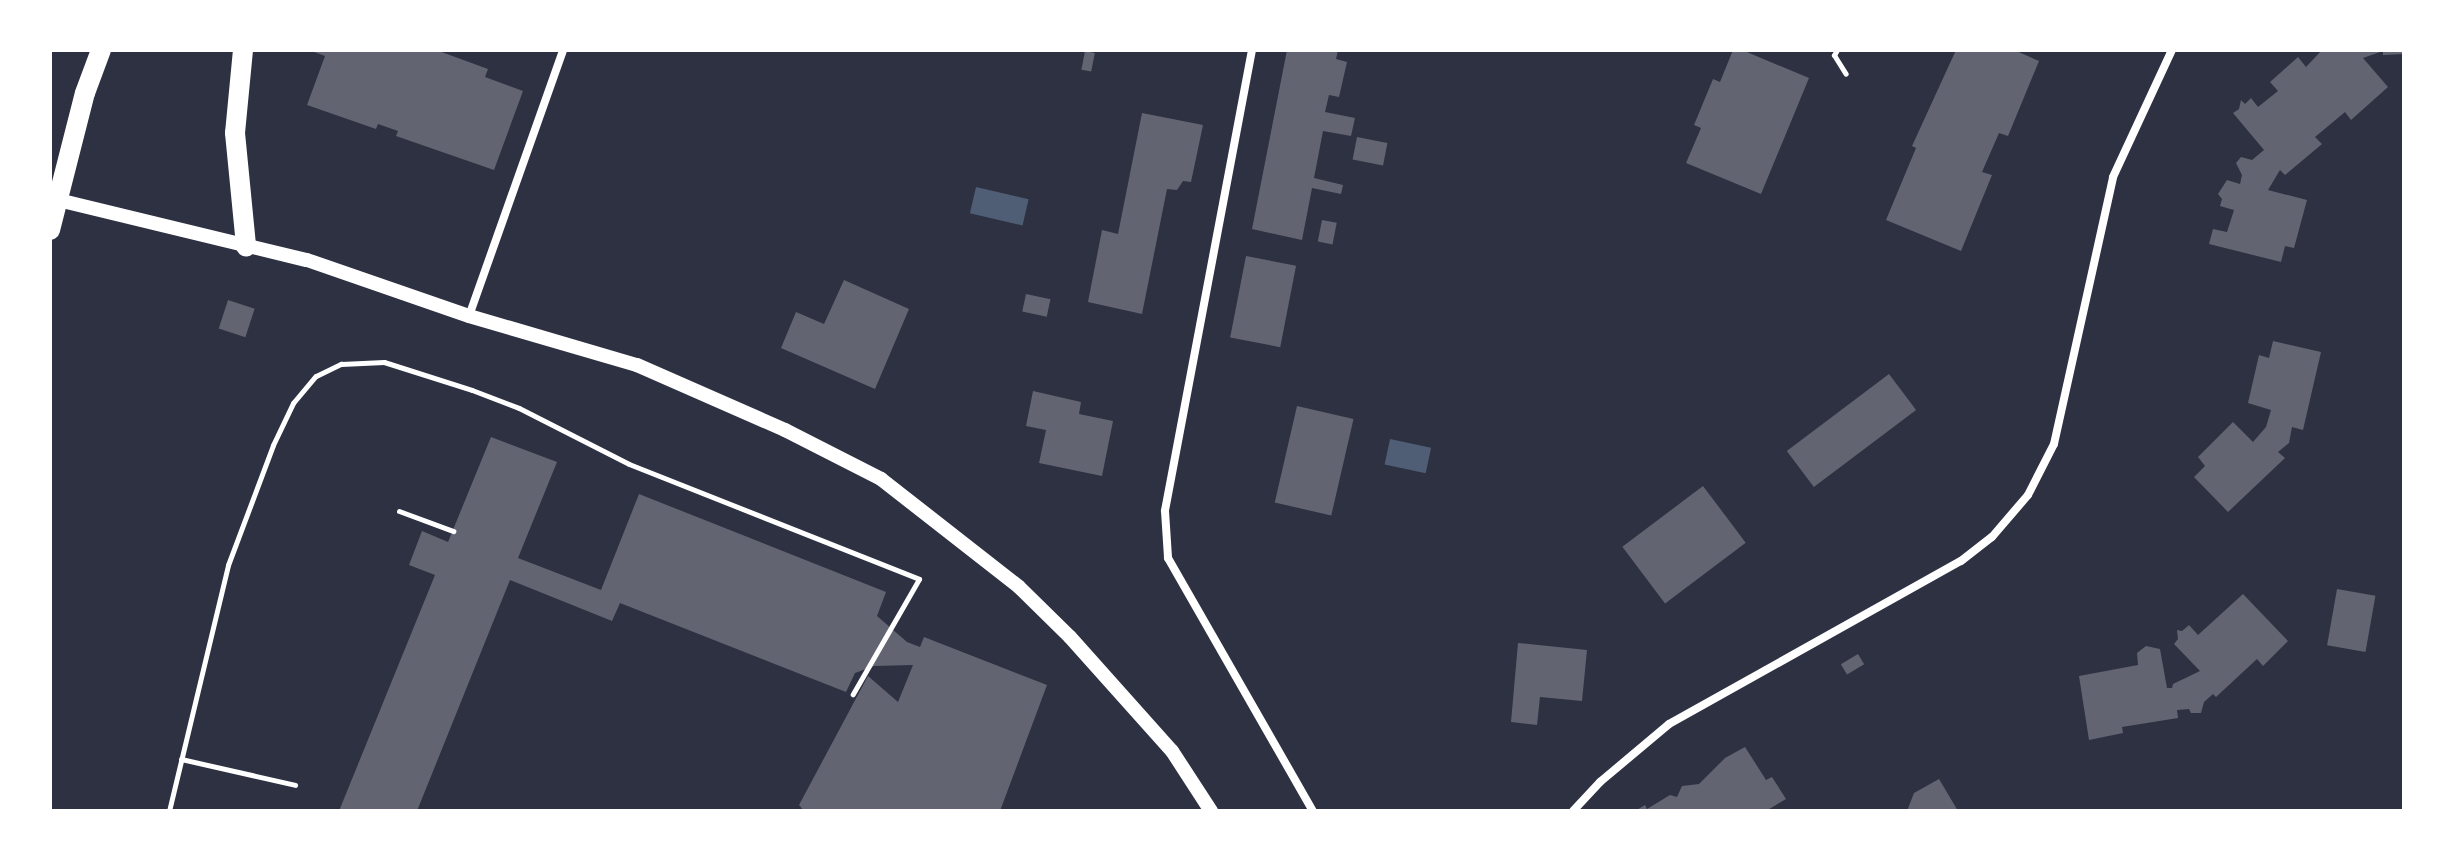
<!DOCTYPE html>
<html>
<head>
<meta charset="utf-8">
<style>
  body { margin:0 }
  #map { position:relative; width:2454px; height:861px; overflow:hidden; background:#2d3142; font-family:Manrope,sans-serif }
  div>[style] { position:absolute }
  .water>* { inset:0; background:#4f5d75; transform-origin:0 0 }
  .building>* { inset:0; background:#626471; transform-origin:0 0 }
  .path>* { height:5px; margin:-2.5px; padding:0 2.5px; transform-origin:2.5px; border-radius:2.5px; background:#fff }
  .minor>* { height:8px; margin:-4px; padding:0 4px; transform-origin:4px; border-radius:4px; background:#fff }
  .tertiary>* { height:14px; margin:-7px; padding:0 7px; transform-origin:7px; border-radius:7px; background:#fff }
  .primary>* { height:20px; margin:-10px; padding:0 10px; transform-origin:10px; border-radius:10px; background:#fff }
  span { translate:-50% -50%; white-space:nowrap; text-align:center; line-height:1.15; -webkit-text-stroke:6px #fff; paint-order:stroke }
  .frame { position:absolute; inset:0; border:52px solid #fff; pointer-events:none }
</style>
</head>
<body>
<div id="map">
  <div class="water">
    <div style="left:976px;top:187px;width:54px;height:27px;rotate:13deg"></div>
    <div style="left:1390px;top:439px;width:42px;height:26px;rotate:12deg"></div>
  </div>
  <div class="building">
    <div style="clip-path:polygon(309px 50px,436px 50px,488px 69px,485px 77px,523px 91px,494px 170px,396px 136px,398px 131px,378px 124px,376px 129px,307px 105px,325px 56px)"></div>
    <div style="clip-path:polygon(1287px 50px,1338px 50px,1336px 59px,1347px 62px,1339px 97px,1329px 95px,1325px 112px,1355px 118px,1351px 136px,1323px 131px,1314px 178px,1343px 185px,1341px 194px,1312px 188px,1302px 240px,1252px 229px)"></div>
    <div style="clip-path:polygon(1733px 50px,1742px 50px,1809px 78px,1761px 194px,1686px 163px,1701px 128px,1694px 125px,1713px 79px,1720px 82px)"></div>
    <div style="clip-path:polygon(1956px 50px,2014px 50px,2039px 61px,2008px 136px,1999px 133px,1982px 172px,1992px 175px,1961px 251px,1886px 220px,1916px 148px,1912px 146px)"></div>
    <div style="clip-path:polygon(2322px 50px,2404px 50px,2404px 54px,2383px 55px,2383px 51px,2363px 58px,2388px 87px,2351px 120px,2345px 112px,2315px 137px,2322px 144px,2285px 175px,2280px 170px,2268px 190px,2307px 200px,2294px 248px,2285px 246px,2281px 262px,2209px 244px,2213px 229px,2227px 232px,2234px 210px,2220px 206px,2222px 199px,2218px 194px,2227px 180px,2240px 184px,2242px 175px,2236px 163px,2241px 157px,2252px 160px,2264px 150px,2233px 113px,2239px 109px,2241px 100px,2245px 104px,2251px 98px,2258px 107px,2278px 91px,2270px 82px,2298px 57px,2306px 67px)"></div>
    <div style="left:1085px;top:51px;width:10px;height:19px;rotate:11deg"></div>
    <div style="clip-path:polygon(1142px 113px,1203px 125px,1191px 182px,1183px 181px,1177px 190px,1167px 189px,1142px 314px,1088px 302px,1102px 230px,1118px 234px)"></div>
    <div style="left:1357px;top:137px;width:31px;height:23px;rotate:11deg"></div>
    <div style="left:1322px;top:220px;width:15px;height:22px;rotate:11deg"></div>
    <div style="left:1246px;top:256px;width:51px;height:83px;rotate:11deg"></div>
    <div style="clip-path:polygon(844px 280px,909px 309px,875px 389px,781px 348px,796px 312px,824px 324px)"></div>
    <div style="left:1026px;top:294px;width:25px;height:18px;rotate:12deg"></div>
    <div style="left:228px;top:300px;width:28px;height:30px;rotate:18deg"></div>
    <div style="clip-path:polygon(2273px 341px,2321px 352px,2303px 430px,2292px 427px,2289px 443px,2278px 452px,2285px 458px,2228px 512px,2194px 477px,2205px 466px,2198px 457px,2233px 422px,2253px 442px,2266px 427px,2271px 410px,2248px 403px,2259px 355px,2269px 358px)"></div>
    <div style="left:1889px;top:374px;width:45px;height:128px;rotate:53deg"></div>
    <div style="clip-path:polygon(1033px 391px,1081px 402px,1079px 414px,1113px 421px,1102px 476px,1039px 463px,1046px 430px,1026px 426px)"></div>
    <div style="left:1297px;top:406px;width:58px;height:99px;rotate:13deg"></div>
    <div style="clip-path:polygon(491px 437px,557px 462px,518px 558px,601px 590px,639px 494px,886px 592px,877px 616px,907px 642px,920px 647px,924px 637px,1047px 685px,1000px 811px,804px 811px,799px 805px,868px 676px,898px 702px,913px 665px,874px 666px,855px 673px,846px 692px,620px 603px,612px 621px,510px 580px,417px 811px,339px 811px,435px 575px,409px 565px,422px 531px,448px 542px)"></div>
    <div style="left:1703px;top:486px;width:71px;height:101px;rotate:53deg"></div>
    <div style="left:2337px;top:589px;width:39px;height:57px;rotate:10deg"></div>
    <div style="clip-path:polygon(2243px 594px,2288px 641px,2263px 666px,2257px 659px,2216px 697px,2213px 694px,2204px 702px,2201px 713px,2191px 713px,2189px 709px,2177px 710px,2178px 718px,2122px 727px,2123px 733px,2089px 740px,2079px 676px,2138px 665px,2137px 653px,2146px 646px,2160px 649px,2167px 688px,2172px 688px,2173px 684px,2200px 671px,2174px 644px,2178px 639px,2177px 630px,2182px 631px,2189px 625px,2198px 635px)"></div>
    <div style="clip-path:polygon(1518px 643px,1587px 650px,1582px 701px,1540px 697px,1537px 725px,1511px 722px)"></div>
    <div style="left:1858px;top:654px;width:12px;height:20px;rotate:59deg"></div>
    <div style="clip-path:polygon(1745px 747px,1766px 780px,1772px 777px,1786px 799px,1766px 811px,1635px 811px,1645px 805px,1647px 809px,1670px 795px,1677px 797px,1682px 786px,1699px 784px,1725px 758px)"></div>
    <div style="clip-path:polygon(1939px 779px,1958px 811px,1907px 811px,1914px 793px)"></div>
  </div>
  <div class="path">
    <div style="left:1837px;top:50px;width:6px;rotate:121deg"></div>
    <div style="left:1834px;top:55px;width:22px;rotate:58deg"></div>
    <div style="left:399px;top:511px;width:58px;rotate:20.3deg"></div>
    <div style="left:181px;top:759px;width:117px;rotate:12.8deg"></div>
    <div style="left:169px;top:811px;width:253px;rotate:-76.5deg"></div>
    <div style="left:228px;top:565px;width:128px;rotate:-69.4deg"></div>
    <div style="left:273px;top:445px;width:47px;rotate:-64.5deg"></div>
    <div style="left:293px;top:403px;width:35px;rotate:-50deg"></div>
    <div style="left:316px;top:376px;width:28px;rotate:-26deg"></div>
    <div style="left:341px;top:364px;width:43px;rotate:-2.7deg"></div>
    <div style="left:384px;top:362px;width:92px;rotate:17.7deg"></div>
    <div style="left:472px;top:390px;width:50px;rotate:21deg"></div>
    <div style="left:519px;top:408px;width:123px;rotate:27deg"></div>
    <div style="left:629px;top:464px;width:312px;rotate:21.6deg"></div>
    <div style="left:919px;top:579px;width:133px;rotate:119.9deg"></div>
  </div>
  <div class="minor">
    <div style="left:1252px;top:50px;width:469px;rotate:100.7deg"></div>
    <div style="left:1165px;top:511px;width:47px;rotate:86.3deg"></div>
    <div style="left:1168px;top:558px;width:292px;rotate:60.2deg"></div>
    <div style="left:469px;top:316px;width:282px;rotate:-70.5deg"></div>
    <div style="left:1573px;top:811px;width:40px;rotate:-47deg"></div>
    <div style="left:1600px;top:782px;width:90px;rotate:-40deg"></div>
    <div style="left:1669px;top:724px;width:334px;rotate:-29.2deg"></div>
    <div style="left:1961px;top:561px;width:39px;rotate:-38deg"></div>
    <div style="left:1992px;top:537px;width:55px;rotate:-49.4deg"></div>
    <div style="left:2028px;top:495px;width:57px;rotate:-63deg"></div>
    <div style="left:2054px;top:444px;width:273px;rotate:-77.5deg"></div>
    <div style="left:2113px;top:177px;width:140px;rotate:-65.1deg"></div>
  </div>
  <div class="tertiary">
    <div style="left:50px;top:198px;width:264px;rotate:13.6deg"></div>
    <div style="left:307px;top:260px;width:171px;rotate:19.1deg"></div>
    <div style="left:469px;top:316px;width:175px;rotate:16.3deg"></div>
    <div style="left:637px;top:365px;width:162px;rotate:23.7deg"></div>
    <div style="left:785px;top:430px;width:108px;rotate:27deg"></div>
    <div style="left:881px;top:479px;width:175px;rotate:38deg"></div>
    <div style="left:1019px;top:587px;width:71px;rotate:44.4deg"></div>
    <div style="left:1070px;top:637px;width:153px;rotate:48.2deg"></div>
    <div style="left:1172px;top:751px;width:72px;rotate:57deg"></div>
  </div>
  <div class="primary">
    <div style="left:243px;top:50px;width:83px;rotate:95.5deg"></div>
    <div style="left:235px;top:133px;width:114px;rotate:84.4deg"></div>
    <div style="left:50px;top:230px;width:141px;rotate:-75.7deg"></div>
    <div style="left:85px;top:93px;width:46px;rotate:-69.6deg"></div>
  </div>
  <div class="frame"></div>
</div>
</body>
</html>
